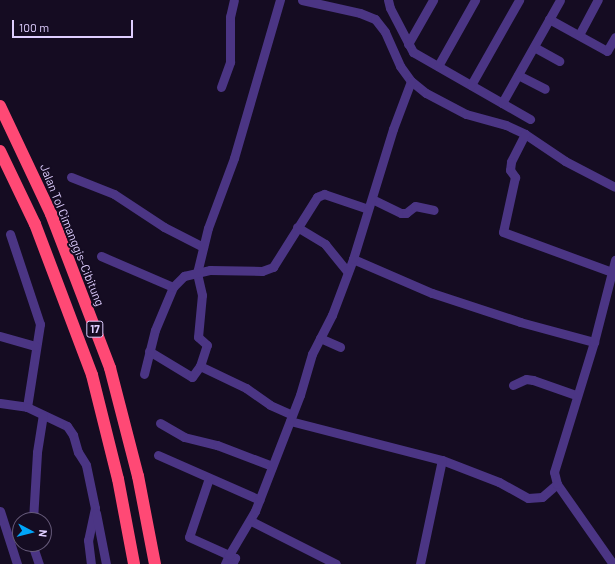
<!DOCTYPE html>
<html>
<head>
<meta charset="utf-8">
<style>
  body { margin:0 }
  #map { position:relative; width:615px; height:564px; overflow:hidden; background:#150c22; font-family:Barlow,sans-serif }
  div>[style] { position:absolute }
  .minor>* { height:9px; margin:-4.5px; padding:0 4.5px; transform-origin:4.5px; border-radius:4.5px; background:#4b3584 }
  .highway>* { height:12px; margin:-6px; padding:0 6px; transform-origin:6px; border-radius:6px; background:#ff4975 }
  span { translate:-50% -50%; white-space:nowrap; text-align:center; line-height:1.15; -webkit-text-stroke:4px #150c22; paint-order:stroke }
  .shield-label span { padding:1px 3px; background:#150c22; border:1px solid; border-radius:3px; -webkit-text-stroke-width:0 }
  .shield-label { font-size:11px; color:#dfceff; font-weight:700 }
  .street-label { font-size:12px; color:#dfceff }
  .north { position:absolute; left:12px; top:512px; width:40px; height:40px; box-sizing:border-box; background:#150c22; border:1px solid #665a7a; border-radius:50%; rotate:97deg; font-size:11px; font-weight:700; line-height:16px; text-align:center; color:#dfceff }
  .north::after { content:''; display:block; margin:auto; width:14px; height:18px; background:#00a5f9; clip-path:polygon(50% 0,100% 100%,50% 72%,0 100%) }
  .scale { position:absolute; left:12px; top:20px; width:121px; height:18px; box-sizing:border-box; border:2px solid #dfceff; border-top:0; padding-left:5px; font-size:12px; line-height:14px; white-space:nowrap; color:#dfceff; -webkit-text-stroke:3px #150c22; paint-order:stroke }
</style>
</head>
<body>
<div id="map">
  <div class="minor">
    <div style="left:302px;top:0;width:59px;rotate:12.6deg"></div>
    <div style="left:360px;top:13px;width:16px;rotate:22deg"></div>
    <div style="left:375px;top:19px;width:16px;rotate:52deg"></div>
    <div style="left:385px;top:32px;width:37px;rotate:66deg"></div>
    <div style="left:400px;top:66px;width:19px;rotate:54deg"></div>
    <div style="left:411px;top:81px;width:19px;rotate:39deg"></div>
    <div style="left:426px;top:93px;width:45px;rotate:27.7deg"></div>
    <div style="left:466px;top:114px;width:41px;rotate:15.4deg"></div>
    <div style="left:506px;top:125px;width:21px;rotate:25deg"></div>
    <div style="left:525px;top:134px;width:48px;rotate:34deg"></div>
    <div style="left:565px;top:161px;width:56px;rotate:27.5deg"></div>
    <div style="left:388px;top:0;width:8px;rotate:76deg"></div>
    <div style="left:390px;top:8px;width:50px;rotate:62.4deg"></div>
    <div style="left:413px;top:52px;width:135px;rotate:29.8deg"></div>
    <div style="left:549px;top:19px;width:66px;rotate:28.9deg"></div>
    <div style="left:607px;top:51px;width:16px;rotate:-60deg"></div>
    <div style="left:579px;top:35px;width:40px;rotate:-62deg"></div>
    <div style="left:408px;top:44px;width:51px;rotate:-60.4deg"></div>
    <div style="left:534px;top:47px;width:29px;rotate:29deg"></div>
    <div style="left:438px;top:66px;width:76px;rotate:-60.7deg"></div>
    <div style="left:518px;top:75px;width:30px;rotate:27deg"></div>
    <div style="left:471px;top:85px;width:98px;rotate:-60.5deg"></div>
    <div style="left:221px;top:87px;width:27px;rotate:-70deg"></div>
    <div style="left:230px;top:62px;width:45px;rotate:-90deg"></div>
    <div style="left:230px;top:17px;width:17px;rotate:-77deg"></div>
    <div style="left:502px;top:103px;width:118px;rotate:-60.6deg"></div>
    <div style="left:525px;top:134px;width:31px;rotate:117deg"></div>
    <div style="left:511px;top:162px;width:8px;rotate:97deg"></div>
    <div style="left:510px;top:170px;width:9px;rotate:54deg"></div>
    <div style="left:515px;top:177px;width:56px;rotate:102.3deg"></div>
    <div style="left:503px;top:232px;width:116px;rotate:20.2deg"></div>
    <div style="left:71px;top:177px;width:46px;rotate:21.6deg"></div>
    <div style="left:114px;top:194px;width:60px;rotate:33.4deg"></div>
    <div style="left:164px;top:227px;width:44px;rotate:27.1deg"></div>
    <div style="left:372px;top:199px;width:32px;rotate:26deg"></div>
    <div style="left:401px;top:213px;width:5px"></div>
    <div style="left:406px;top:213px;width:11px;rotate:-38deg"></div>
    <div style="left:415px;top:206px;width:19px;rotate:12deg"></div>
    <div style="left:297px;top:227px;width:33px;rotate:31deg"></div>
    <div style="left:325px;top:244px;width:36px;rotate:51deg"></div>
    <div style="left:10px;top:234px;width:95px;rotate:71.6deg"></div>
    <div style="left:40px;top:324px;width:84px;rotate:98.9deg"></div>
    <div style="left:101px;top:256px;width:78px;rotate:23.3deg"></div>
    <div style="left:353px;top:259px;width:86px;rotate:23.3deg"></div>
    <div style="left:432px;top:293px;width:93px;rotate:18.2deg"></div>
    <div style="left:520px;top:322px;width:77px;rotate:15.1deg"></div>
    <div style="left:0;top:336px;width:37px;rotate:16deg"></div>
    <div style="left:320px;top:338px;width:22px;rotate:24deg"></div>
    <div style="left:149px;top:351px;width:50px;rotate:31.2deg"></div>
    <div style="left:192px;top:377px;width:14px;rotate:-54deg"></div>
    <div style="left:200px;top:366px;width:51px;rotate:25.6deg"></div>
    <div style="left:246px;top:388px;width:29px;rotate:35deg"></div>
    <div style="left:270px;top:405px;width:24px;rotate:24deg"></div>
    <div style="left:200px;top:366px;width:22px;rotate:-72deg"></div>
    <div style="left:207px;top:345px;width:12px;rotate:-138deg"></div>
    <div style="left:198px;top:337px;width:42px;rotate:-84.6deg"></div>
    <div style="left:202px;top:295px;width:23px;rotate:-103deg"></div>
    <div style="left:197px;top:273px;width:46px;rotate:-76.3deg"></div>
    <div style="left:208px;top:228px;width:75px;rotate:-69.6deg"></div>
    <div style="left:234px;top:158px;width:165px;rotate:-73.8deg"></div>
    <div style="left:144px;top:374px;width:45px;rotate:-76deg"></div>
    <div style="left:155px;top:330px;width:47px;rotate:-67.3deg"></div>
    <div style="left:173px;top:287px;width:16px;rotate:-45deg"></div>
    <div style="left:184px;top:276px;width:27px;rotate:-13deg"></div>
    <div style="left:210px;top:270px;width:52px;rotate:1.1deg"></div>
    <div style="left:262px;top:271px;width:12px;rotate:-20deg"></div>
    <div style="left:273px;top:267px;width:83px;rotate:-57.8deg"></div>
    <div style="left:317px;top:197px;width:8px;rotate:-23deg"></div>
    <div style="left:324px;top:194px;width:46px;rotate:18.8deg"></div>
    <div style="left:513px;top:385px;width:14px;rotate:-25deg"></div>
    <div style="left:526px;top:379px;width:7px;rotate:8deg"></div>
    <div style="left:533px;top:380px;width:46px;rotate:19.2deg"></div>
    <div style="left:0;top:403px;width:27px;rotate:8deg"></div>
    <div style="left:27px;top:407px;width:44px;rotate:25.4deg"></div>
    <div style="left:67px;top:426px;width:11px;rotate:56deg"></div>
    <div style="left:73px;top:435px;width:18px;rotate:74deg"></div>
    <div style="left:78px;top:452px;width:15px;rotate:58deg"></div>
    <div style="left:86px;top:465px;width:44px;rotate:78.2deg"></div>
    <div style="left:95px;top:508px;width:33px;rotate:102deg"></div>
    <div style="left:88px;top:540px;width:24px;rotate:83deg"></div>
    <div style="left:290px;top:421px;width:157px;rotate:14.4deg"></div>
    <div style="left:442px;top:460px;width:61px;rotate:21.1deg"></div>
    <div style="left:499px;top:482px;width:33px;rotate:29deg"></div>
    <div style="left:528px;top:498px;width:14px;rotate:-4deg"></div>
    <div style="left:542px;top:497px;width:20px;rotate:-41deg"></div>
    <div style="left:160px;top:423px;width:28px;rotate:30deg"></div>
    <div style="left:184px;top:437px;width:34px;rotate:14deg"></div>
    <div style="left:217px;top:445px;width:59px;rotate:20.9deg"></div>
    <div style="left:158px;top:455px;width:111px;rotate:23.8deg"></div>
    <div style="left:209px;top:478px;width:62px;rotate:108.7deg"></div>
    <div style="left:189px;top:537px;width:44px;rotate:24.2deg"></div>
    <div style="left:229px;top:555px;width:10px;rotate:114deg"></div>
    <div style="left:0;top:511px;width:56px;rotate:72.2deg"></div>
    <div style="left:96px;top:513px;width:52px;rotate:78.9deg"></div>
    <div style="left:33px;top:520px;width:68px;rotate:-86.6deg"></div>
    <div style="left:37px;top:452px;width:37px;rotate:-81deg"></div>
    <div style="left:251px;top:521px;width:95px;rotate:26.8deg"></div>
    <div style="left:32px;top:544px;width:21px;rotate:71deg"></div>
    <div style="left:232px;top:564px;width:7px;rotate:-63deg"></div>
    <div style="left:235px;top:558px;width:7px;rotate:-153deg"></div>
    <div style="left:229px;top:555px;width:51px;rotate:-59.4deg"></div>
    <div style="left:255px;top:511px;width:124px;rotate:-68.8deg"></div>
    <div style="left:300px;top:395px;width:43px;rotate:-73.7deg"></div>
    <div style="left:312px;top:354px;width:44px;rotate:-62.9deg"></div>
    <div style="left:332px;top:315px;width:60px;rotate:-69.4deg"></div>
    <div style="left:353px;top:259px;width:136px;rotate:-72.9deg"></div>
    <div style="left:393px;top:129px;width:51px;rotate:-69.4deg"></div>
    <div style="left:420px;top:564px;width:106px;rotate:-78.1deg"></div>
    <div style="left:613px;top:564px;width:98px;rotate:-125deg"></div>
    <div style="left:557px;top:484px;width:12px;rotate:-104deg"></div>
    <div style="left:554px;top:472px;width:136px;rotate:-72.9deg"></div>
    <div style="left:594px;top:342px;width:85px;rotate:-75.6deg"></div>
  </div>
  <div class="highway">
    <div style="left:0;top:106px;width:119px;rotate:64.7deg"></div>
    <div style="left:51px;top:214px;width:165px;rotate:69deg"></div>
    <div style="left:110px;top:368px;width:112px;rotate:75.5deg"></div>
    <div style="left:138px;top:476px;width:90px;rotate:79.1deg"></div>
    <div style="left:0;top:151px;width:81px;rotate:64.4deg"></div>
    <div style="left:35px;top:224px;width:161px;rotate:69.3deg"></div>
    <div style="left:92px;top:375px;width:107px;rotate:76deg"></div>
    <div style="left:118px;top:479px;width:86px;rotate:79.3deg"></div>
  </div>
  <div class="shield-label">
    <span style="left:95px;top:329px">17</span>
  </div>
  <div class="street-label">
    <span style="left:72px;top:235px;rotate:68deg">Jalan Tol Cimanggis–Cibitung</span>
  </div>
  <div class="north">N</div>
  <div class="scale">100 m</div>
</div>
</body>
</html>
